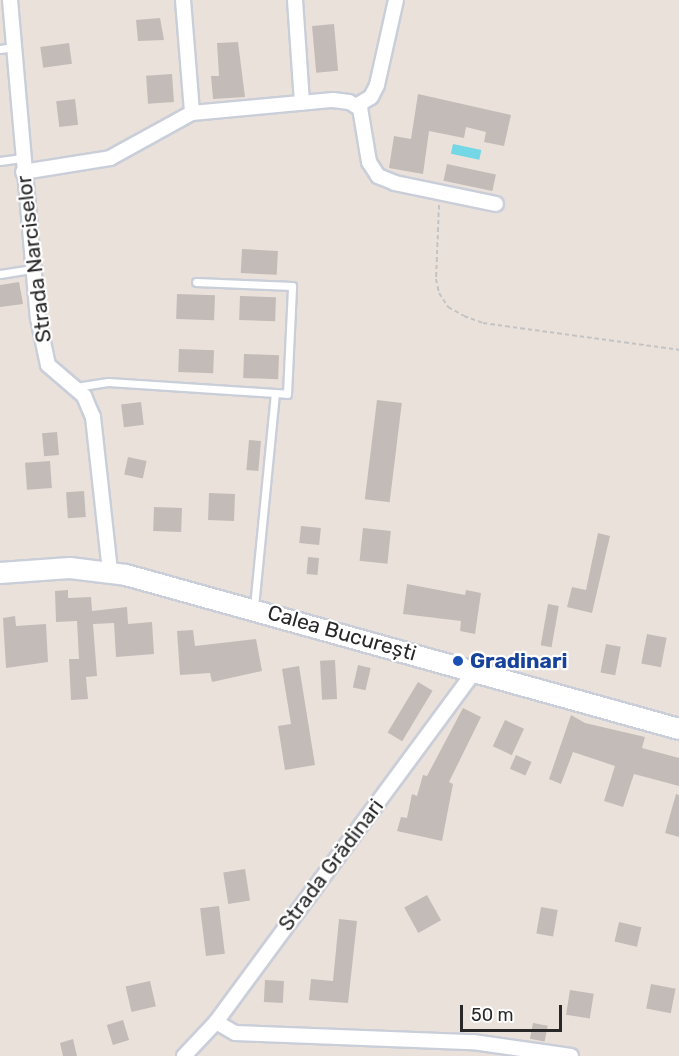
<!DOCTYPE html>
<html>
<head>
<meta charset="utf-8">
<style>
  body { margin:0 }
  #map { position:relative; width:679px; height:1056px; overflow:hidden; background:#eae1db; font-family:Rubik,sans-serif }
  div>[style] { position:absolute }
  .water>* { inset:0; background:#74d7e6; transform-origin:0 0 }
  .building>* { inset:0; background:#c2bbb7; transform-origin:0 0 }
  .path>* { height:2px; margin-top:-1px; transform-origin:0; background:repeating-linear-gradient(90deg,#c3c3c3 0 4.5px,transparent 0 7.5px) }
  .roads { filter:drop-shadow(2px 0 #c9ced9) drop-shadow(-2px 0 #c9ced9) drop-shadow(0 2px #c9ced9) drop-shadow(0 -2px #c9ced9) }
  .lane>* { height:7px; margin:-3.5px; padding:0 3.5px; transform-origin:3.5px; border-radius:3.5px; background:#fff }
  .street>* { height:14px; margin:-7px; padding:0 7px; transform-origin:7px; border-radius:7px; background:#fff }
  .secondary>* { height:20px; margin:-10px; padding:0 10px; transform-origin:10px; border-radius:10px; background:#fff }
  .dots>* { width:16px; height:16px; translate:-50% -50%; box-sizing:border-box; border:3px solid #fff; border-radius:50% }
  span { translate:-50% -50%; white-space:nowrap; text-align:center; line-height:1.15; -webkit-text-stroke:4.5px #fff; paint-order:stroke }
  .street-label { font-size:21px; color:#282828 }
  .transit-label { font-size:21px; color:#164399; font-weight:700 }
  .left { translate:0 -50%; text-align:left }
  .scale { position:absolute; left:460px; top:1005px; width:102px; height:27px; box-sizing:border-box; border:3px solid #282828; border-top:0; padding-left:8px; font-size:18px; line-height:21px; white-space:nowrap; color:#282828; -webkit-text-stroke:4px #fff; paint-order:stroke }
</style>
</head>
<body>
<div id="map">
  <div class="water">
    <div style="left:453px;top:144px;width:29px;height:10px;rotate:12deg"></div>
  </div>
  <div class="building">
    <div style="clip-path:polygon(160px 18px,164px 40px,138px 41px,136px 20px)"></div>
    <div style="left:334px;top:24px;width:47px;height:22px;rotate:85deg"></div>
    <div style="clip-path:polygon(238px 42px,245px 97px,213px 99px,211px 76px,219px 76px,217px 43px)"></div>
    <div style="left:69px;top:43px;width:21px;height:29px;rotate:82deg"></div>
    <div style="left:172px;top:74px;width:28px;height:26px;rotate:86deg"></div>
    <div style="clip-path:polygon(418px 94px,511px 115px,504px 146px,484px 142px,486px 132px,466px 127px,464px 138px,429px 131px,423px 174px,389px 168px,394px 136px,411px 139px)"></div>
    <div style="left:75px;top:99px;width:26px;height:19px;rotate:83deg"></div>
    <div style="left:447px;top:164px;width:50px;height:17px;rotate:12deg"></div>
    <div style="left:242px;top:249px;width:36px;height:24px;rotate:3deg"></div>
    <div style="clip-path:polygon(19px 282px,23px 304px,0 307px,0 285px)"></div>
    <div style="left:177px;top:294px;width:38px;height:25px;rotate:2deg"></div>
    <div style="left:240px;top:296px;width:36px;height:24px;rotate:2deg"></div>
    <div style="left:179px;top:349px;width:35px;height:23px;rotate:2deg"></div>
    <div style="left:244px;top:354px;width:35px;height:24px;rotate:2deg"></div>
    <div style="left:377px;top:400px;width:25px;height:100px;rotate:7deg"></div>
    <div style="left:141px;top:402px;width:23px;height:20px;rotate:83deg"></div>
    <div style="left:57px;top:432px;width:23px;height:15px;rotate:85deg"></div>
    <div style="left:249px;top:440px;width:12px;height:30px;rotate:5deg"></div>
    <div style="left:128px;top:457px;width:19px;height:18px;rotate:12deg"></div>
    <div style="left:50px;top:461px;width:27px;height:25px;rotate:86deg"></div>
    <div style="left:84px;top:491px;width:26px;height:18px;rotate:86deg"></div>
    <div style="left:209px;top:493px;width:26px;height:27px;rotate:2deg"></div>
    <div style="left:154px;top:507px;width:28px;height:24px;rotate:2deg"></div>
    <div style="left:301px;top:526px;width:20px;height:17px;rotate:6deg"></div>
    <div style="left:363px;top:528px;width:28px;height:33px;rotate:6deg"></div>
    <div style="clip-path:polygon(598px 533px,610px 536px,592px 613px,567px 607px,572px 587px,586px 590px)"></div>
    <div style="left:308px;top:557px;width:11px;height:17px;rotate:5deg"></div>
    <div style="clip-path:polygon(407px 584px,465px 595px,466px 590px,481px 593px,475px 634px,460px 631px,461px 621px,403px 614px)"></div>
    <div style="clip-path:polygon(68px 590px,68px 598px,91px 597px,92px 611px,127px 607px,128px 624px,152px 622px,154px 654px,116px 657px,114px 623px,93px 624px,97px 676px,86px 677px,88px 699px,71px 700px,69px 659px,79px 659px,77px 621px,56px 622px,55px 591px)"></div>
    <div style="left:548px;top:604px;width:11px;height:42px;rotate:10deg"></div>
    <div style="clip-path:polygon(15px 616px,16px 626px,46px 624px,48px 662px,6px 668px,3px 618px)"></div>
    <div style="clip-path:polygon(193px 630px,195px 646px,256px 639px,262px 671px,212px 682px,210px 673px,180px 675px,177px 631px)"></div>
    <div style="left:647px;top:634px;width:20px;height:30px;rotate:11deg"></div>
    <div style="left:606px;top:644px;width:15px;height:29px;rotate:11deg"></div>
    <div style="left:335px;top:660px;width:39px;height:15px;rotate:87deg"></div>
    <div style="left:358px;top:665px;width:13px;height:23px;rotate:13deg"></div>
    <div style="clip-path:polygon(299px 666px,315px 765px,285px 770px,278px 726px,291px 724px,282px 669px)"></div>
    <div style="left:418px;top:682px;width:17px;height:59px;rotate:31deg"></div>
    <div style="clip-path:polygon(463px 708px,481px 717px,449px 782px,453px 784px,442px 841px,397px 831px,401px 817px,407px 818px,412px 794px,417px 796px,423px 775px,427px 776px)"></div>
    <div style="clip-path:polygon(571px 715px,585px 723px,645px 737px,642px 748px,679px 758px,679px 786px,634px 774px,623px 807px,604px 801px,615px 766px,573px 752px,561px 784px,549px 779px)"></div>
    <div style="left:505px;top:720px;width:21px;height:29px;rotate:25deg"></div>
    <div style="left:516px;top:755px;width:17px;height:15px;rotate:24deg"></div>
    <div style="clip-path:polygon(676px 794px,679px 795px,679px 837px,665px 833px)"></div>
    <div style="left:245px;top:869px;width:32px;height:22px;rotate:81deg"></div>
    <div style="left:427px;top:895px;width:29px;height:26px;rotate:61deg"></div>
    <div style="left:219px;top:906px;width:48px;height:19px;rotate:83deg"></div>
    <div style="left:541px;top:907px;width:17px;height:27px;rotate:10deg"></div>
    <div style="clip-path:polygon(339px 919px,357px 921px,348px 1003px,309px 1000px,311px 979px,333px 981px)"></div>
    <div style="left:619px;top:922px;width:23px;height:20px;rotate:13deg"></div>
    <div style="left:265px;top:980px;width:19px;height:22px;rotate:3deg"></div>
    <div style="left:150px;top:981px;width:26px;height:25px;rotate:77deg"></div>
    <div style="left:651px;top:984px;width:25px;height:25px;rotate:11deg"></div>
    <div style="left:570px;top:990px;width:24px;height:25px;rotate:9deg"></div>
    <div style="left:123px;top:1020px;width:21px;height:17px;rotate:73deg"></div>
    <div style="left:533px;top:1023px;width:15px;height:16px;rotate:11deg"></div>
    <div style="clip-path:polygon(73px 1039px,77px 1056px,63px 1056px,60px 1043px)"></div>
  </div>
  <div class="path">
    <div style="left:439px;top:205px;width:74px;rotate:92.3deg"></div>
    <div style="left:436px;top:279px;width:14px;rotate:78deg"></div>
    <div style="left:439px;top:293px;width:17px;rotate:57deg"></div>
    <div style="left:448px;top:307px;width:18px;rotate:29deg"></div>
    <div style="left:464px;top:316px;width:20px;rotate:20deg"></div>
    <div style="left:483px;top:323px;width:198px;rotate:7.8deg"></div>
  </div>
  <div class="roads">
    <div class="lane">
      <div style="left:0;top:49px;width:14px;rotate:-8deg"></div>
      <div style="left:0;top:161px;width:22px;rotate:-8deg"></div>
      <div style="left:0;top:274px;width:33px;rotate:-9deg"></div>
      <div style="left:76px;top:387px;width:32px;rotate:-9deg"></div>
      <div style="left:108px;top:382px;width:179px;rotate:3.8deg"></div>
      <div style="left:287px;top:394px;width:108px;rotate:-87.3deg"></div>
      <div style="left:292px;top:286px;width:96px;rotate:-177.6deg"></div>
      <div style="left:254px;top:607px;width:214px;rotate:-84.4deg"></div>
    </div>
    <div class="street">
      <div style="left:10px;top:0;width:319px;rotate:85deg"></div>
      <div style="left:38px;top:318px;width:48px;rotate:78deg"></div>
      <div style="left:48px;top:365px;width:48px;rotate:40.7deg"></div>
      <div style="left:84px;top:396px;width:23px;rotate:67deg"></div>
      <div style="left:93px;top:417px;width:155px;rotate:83.7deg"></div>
      <div style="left:183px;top:0;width:113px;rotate:85.4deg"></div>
      <div style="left:295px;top:0;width:103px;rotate:86.1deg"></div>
      <div style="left:356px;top:106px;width:17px;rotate:-31deg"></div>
      <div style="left:371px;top:97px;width:13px;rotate:-63deg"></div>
      <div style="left:377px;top:85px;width:87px;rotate:-77.4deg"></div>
      <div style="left:23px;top:172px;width:88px;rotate:-9.1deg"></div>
      <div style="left:110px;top:158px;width:94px;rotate:-28.8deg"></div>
      <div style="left:192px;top:113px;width:142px;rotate:-5.3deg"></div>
      <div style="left:333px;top:100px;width:16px;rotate:7deg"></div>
      <div style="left:349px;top:102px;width:13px;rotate:29deg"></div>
      <div style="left:360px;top:108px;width:55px;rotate:80.5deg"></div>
      <div style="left:369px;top:162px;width:17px;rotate:57deg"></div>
      <div style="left:378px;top:176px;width:18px;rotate:22deg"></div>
      <div style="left:395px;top:183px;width:103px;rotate:11.7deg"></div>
      <div style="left:216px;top:1022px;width:22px;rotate:30deg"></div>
      <div style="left:235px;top:1033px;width:238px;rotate:2.2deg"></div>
      <div style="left:473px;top:1042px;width:99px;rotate:8.1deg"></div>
      <div style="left:184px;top:1056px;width:47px;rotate:-46.7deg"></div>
      <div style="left:216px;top:1022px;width:436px;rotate:-53.6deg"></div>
    </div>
    <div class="secondary">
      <div style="left:0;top:573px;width:70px;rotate:-4.1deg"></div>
      <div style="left:70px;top:568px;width:56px;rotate:7.1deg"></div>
      <div style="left:126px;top:575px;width:574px;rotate:15.56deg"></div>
    </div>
  </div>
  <div class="dots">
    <div style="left:458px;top:661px;background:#1a4fb4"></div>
  </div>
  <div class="street-label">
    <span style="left:34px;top:259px;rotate:-97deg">Strada Narciselor</span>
    <span style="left:342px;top:633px;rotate:16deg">Calea București</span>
    <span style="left:331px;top:865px;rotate:-53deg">Strada Grădinari</span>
  </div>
  <div class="transit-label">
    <span class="left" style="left:470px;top:661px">Gradinari</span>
  </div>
  <div class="scale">50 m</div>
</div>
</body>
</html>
